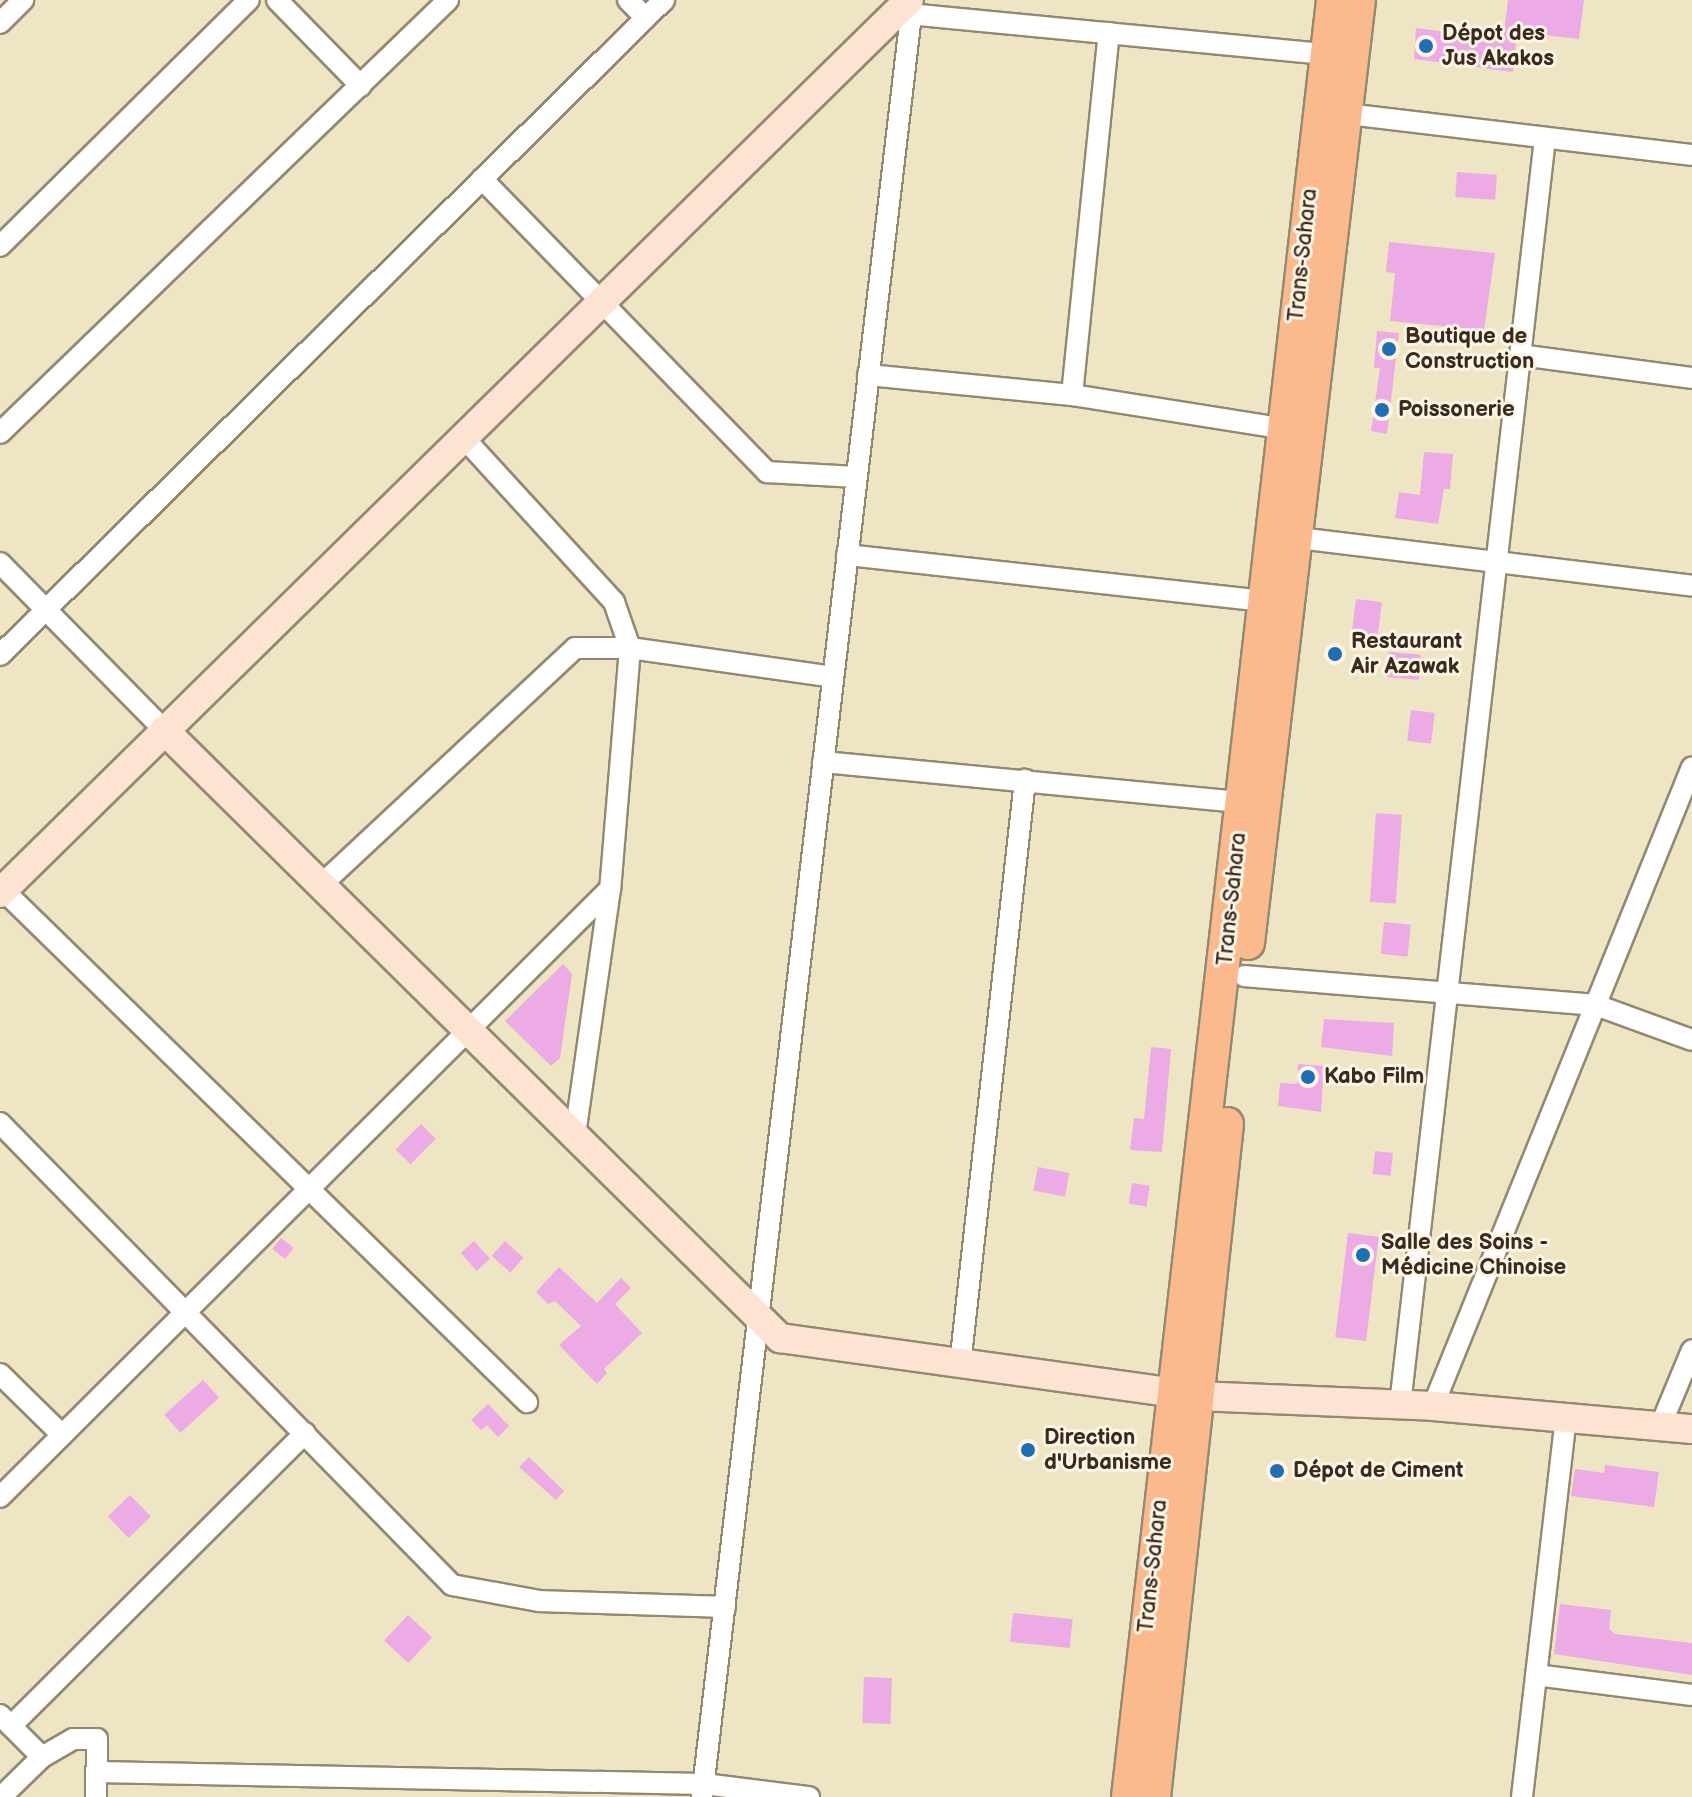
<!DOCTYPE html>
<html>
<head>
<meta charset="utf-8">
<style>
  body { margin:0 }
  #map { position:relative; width:1692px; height:1797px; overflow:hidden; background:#eee5c5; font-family:"Balsamiq Sans",sans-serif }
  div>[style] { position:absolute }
  .building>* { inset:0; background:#ecabe4; transform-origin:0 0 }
  .roads { filter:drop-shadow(2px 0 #948872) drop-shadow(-2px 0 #948872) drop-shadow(0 2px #948872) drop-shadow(0 -2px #948872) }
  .street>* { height:20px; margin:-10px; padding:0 10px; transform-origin:10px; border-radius:10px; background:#fff }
  .secondary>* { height:28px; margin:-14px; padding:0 14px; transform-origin:14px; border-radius:14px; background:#fde3d1 }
  .primary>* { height:32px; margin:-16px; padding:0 16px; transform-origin:16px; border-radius:16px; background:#fbba8d }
  .dots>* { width:22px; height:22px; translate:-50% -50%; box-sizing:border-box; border:4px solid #fcf5e5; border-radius:50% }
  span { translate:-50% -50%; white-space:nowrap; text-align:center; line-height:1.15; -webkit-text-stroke:6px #fcf5e5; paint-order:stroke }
  .poi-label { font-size:22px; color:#3b2a1e; font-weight:700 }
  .left { translate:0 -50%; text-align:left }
  .street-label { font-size:22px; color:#3b2a1e }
</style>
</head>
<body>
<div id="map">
  <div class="building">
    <div style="clip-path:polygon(1508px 0,1584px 0,1579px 39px,1517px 32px,1513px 72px,1414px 59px,1416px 28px,1503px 40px)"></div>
    <div style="left:1457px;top:172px;width:40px;height:25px;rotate:4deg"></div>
    <div style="clip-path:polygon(1389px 242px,1495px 253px,1484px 330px,1390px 321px,1395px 273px,1386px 272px)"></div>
    <div style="clip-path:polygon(1377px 331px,1399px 333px,1387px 434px,1371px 431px,1380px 368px,1374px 368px)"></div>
    <div style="clip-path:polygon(1424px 452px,1453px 454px,1450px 489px,1444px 489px,1438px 524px,1395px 518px,1399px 492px,1420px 495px)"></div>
    <div style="left:1356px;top:599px;width:26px;height:41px;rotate:7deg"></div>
    <div style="left:1389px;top:652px;width:32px;height:25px;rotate:5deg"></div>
    <div style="left:1411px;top:710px;width:24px;height:31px;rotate:7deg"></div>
    <div style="left:1376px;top:813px;width:26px;height:89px;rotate:4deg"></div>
    <div style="left:1384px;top:922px;width:27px;height:32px;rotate:6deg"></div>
    <div style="clip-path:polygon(563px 964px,572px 974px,560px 1058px,551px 1066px,505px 1021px)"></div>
    <div style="clip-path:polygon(1324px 1019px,1394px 1023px,1392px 1056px,1321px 1047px)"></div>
    <div style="clip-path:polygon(1151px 1047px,1171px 1049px,1162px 1152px,1130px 1150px,1134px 1118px,1144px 1119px)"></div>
    <div style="clip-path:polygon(1298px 1064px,1324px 1066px,1321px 1112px,1278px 1106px,1280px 1083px,1297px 1084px)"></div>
    <div style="left:421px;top:1124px;width:21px;height:36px;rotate:45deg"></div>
    <div style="left:1375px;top:1151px;width:18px;height:23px;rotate:6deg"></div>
    <div style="left:1038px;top:1167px;width:32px;height:24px;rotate:11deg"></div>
    <div style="left:1132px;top:1183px;width:18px;height:21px;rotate:9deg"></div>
    <div style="left:1348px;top:1233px;width:31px;height:105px;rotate:7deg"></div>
    <div style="left:281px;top:1238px;width:16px;height:14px;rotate:38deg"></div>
    <div style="left:474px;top:1241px;width:24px;height:18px;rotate:48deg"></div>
    <div style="left:505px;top:1241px;width:25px;height:20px;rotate:42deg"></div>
    <div style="clip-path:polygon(559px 1267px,597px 1303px,621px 1278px,631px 1288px,615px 1304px,642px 1333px,604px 1369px,607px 1373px,597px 1384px,559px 1345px,581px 1326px,555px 1301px,548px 1304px,536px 1292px)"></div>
    <div style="left:203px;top:1380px;width:24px;height:52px;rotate:48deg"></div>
    <div style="clip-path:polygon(488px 1404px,509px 1426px,498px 1437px,487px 1425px,481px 1430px,471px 1420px)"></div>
    <div style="clip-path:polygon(529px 1457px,564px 1491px,556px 1500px,519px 1467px)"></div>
    <div style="clip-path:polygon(1605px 1465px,1659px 1472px,1654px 1507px,1571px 1496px,1575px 1469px,1604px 1473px)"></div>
    <div style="left:130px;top:1495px;width:30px;height:31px;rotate:46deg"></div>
    <div style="clip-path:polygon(1560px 1604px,1611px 1610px,1609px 1629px,1615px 1634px,1692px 1643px,1692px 1675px,1554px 1654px)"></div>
    <div style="left:1013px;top:1613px;width:60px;height:29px;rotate:6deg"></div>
    <div style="left:408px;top:1615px;width:33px;height:35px;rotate:43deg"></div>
    <div style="left:864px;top:1677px;width:28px;height:46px;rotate:2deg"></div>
  </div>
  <div class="roads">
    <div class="street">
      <div style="left:277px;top:0;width:120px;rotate:45.7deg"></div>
      <div style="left:628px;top:0;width:25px;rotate:45deg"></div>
      <div style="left:898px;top:13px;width:440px;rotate:5.5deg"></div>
      <div style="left:0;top:23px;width:33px;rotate:-45deg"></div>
      <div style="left:1348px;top:114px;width:346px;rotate:6.8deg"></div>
      <div style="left:482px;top:179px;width:409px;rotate:45.8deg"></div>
      <div style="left:767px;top:472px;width:89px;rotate:3.2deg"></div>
      <div style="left:0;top:246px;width:350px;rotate:-44.7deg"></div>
      <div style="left:1520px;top:355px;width:174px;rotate:7.6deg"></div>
      <div style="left:868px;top:375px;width:205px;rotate:5.6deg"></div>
      <div style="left:1072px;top:395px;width:225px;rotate:9deg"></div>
      <div style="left:1072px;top:395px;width:364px;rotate:-84.2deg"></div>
      <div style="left:0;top:433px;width:623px;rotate:-44.02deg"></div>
      <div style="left:463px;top:437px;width:224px;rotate:47.5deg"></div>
      <div style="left:614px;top:602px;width:49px;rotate:70.8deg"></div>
      <div style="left:630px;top:648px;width:242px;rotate:94.7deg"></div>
      <div style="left:610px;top:889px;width:249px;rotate:98.1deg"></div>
      <div style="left:1298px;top:538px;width:397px;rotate:6.9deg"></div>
      <div style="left:847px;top:555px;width:421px;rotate:6.3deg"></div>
      <div style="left:0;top:563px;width:234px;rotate:45.5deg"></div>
      <div style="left:0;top:655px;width:933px;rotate:-44.61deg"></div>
      <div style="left:823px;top:762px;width:421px;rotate:5.5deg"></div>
      <div style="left:321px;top:885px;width:347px;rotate:-43deg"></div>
      <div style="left:575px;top:648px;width:55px"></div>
      <div style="left:630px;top:648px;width:205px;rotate:8.1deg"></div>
      <div style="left:3px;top:890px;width:733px;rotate:44.34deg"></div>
      <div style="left:1244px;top:976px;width:353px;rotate:4.7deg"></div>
      <div style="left:1596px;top:1005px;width:102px;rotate:20deg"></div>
      <div style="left:0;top:1123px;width:646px;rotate:45.63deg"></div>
      <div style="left:452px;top:1585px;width:88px;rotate:10.4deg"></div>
      <div style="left:539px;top:1601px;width:186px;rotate:1.8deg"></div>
      <div style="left:960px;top:1365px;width:589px;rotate:-83.66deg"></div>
      <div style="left:0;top:1374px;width:87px;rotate:44.5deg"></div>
      <div style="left:1400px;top:1405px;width:1275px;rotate:-83.47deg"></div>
      <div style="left:1433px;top:1406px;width:689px;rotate:-67.94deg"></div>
      <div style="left:1660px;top:1427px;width:83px;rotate:-67.4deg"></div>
      <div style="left:0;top:1497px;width:861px;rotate:-44.91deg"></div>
      <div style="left:1536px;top:1675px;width:157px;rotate:7.3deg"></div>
      <div style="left:0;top:1715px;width:59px;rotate:45deg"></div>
      <div style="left:42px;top:1757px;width:57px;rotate:135.7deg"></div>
      <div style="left:11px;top:1726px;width:415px;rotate:-44.9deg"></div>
      <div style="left:42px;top:1757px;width:36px;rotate:-30deg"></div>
      <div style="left:73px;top:1739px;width:24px"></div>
      <div style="left:97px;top:1739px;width:58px;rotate:91deg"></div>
      <div style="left:97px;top:1772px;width:607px;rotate:1.13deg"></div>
      <div style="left:704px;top:1784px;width:106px;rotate:7.1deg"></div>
      <div style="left:702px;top:1797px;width:1795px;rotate:-83.31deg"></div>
      <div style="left:1522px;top:1797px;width:382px;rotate:-83.4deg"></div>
    </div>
    <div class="secondary">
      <div style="left:164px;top:730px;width:866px;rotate:44.63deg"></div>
      <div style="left:780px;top:1338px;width:421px;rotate:7.9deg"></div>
      <div style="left:1197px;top:1396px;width:236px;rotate:2.4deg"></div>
      <div style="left:1433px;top:1406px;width:260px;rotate:5.1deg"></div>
      <div style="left:0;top:893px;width:1274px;rotate:-44.49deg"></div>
    </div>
    <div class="primary">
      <div style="left:1248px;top:943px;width:950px;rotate:-83.29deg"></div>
      <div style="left:1128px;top:1797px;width:1809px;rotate:-83.49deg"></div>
      <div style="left:1154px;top:1797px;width:677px;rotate:-83.81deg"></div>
    </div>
  </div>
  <div class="dots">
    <div style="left:1426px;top:46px;background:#1f6fb2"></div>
    <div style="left:1389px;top:349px;background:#1f6fb2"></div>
    <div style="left:1382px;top:410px;background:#1f6fb2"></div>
    <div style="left:1335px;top:654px;background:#1f6fb2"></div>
    <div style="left:1308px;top:1077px;background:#1f6fb2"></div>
    <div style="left:1363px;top:1255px;background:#1f6fb2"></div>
    <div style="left:1028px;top:1450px;background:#1f6fb2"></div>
    <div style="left:1277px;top:1471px;background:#1f6fb2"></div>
  </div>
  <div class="poi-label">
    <span class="left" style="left:1442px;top:46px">Dépot des<br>Jus Akakos</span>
    <span class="left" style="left:1405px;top:349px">Boutique de<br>Construction</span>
    <span class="left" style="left:1398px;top:410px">Poissonerie</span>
    <span class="left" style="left:1351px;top:654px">Restaurant<br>Air Azawak</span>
    <span class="left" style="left:1324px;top:1077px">Kabo Film</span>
    <span class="left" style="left:1381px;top:1255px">Salle des Soins -<br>Médicine Chinoise</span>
    <span class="left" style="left:1044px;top:1450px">Direction<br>d'Urbanisme</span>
    <span class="left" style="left:1293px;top:1471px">Dépot de Ciment</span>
  </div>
  <div class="street-label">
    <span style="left:1303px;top:255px;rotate:-84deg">Trans-Sahara</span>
    <span style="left:1232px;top:899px;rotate:-84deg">Trans-Sahara</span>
    <span style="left:1153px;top:1566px;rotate:-84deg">Trans-Sahara</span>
  </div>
</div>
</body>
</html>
